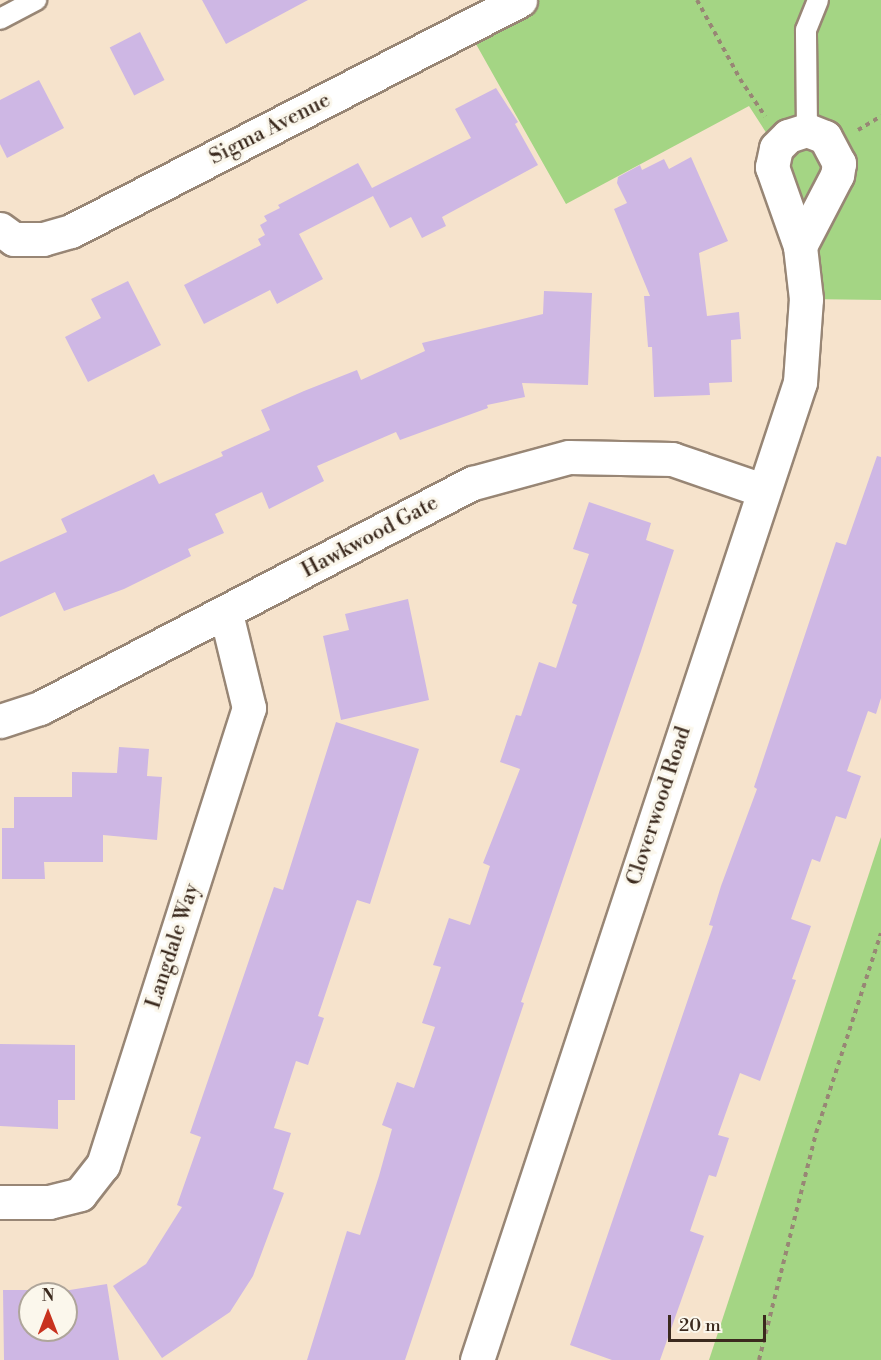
<!DOCTYPE html>
<html>
<head>
<meta charset="utf-8">
<style>
  body { margin:0 }
  #map { position:relative; width:881px; height:1360px; overflow:hidden; background:#f6e3cc; font-family:"Libre Bodoni",serif }
  div>[style] { position:absolute }
  .green>* { inset:0; background:#a4d584 }
  .building>* { inset:0; background:#ceb7e4; transform-origin:0 0 }
  .path>* { height:4px; margin-top:-2px; transform-origin:0; background:repeating-linear-gradient(90deg,#988675 0 4.5px,transparent 0 9px) }
  .roads { filter:drop-shadow(2px 0 #988675) drop-shadow(-2px 0 #988675) drop-shadow(0 2px #988675) drop-shadow(0 -2px #988675) }
  .service>* { height:20px; margin:-10px; padding:0 10px; transform-origin:10px; border-radius:10px; background:#fff }
  .minor>* { height:33px; margin:-16.5px; padding:0 16.5px; transform-origin:16.5px; border-radius:16.5px; background:#fff }
  span { translate:-50% -50%; white-space:nowrap; text-align:center; line-height:1.15; -webkit-text-stroke:6px #fbf7ec; paint-order:stroke }
  .street-label { font-size:21px; color:#3b2a1e }
  .north { position:absolute; left:18px; top:1282px; width:60px; height:60px; box-sizing:border-box; background:#fbf7ec; border:2px solid #aea59a; border-radius:50%; rotate:0deg; font-size:16px; font-weight:700; line-height:24px; text-align:center; color:#3b2a1e }
  .north::after { content:''; display:block; margin:auto; width:21px; height:27px; background:#c8321e; clip-path:polygon(50% 0,100% 100%,50% 72%,0 100%) }
  .scale { position:absolute; left:668px; top:1315px; width:98px; height:27px; box-sizing:border-box; border:3px solid #3b2a1e; border-top:0; padding-left:8px; font-size:18px; line-height:21px; white-space:nowrap; color:#3b2a1e; -webkit-text-stroke:4px #fbf7ec; paint-order:stroke }
</style>
</head>
<body>
<div id="map">
  <div class="green">
    <div style="clip-path:polygon(504px 0,881px 0,881px 300px,806px 299px,776px 148px,749px 106px,566px 204px,463px 21px)"></div>
    <div style="clip-path:polygon(881px 837px,881px 1360px,709px 1360px)"></div>
  </div>
  <div class="building">
    <div style="clip-path:polygon(202px 0,308px 0,226px 44px)"></div>
    <div style="left:140px;top:32px;width:54px;height:34px;rotate:63deg"></div>
    <div style="clip-path:polygon(39px 80px,64px 128px,7px 158px,0 144px,0 100px)"></div>
    <div style="clip-path:polygon(496px 88px,518px 122px,515px 124px,538px 165px,442px 217px,446px 226px,422px 238px,411px 217px,390px 228px,373px 196px,299px 234px,323px 279px,277px 304px,270px 290px,204px 324px,184px 285px,261px 245px,258px 239px,265px 235px,260px 225px,267px 221px,264px 216px,280px 208px,278px 205px,358px 163px,372px 188px,471px 138px,455px 109px)"></div>
    <div style="clip-path:polygon(691px 157px,728px 241px,699px 253px,707px 316px,739px 312px,741px 339px,731px 340px,732px 382px,709px 383px,710px 395px,654px 397px,652px 347px,648px 347px,644px 296px,650px 296px,614px 209px,627px 203px,617px 183px,618px 177px,640px 165px,642px 170px,664px 159px,669px 169px)"></div>
    <div style="clip-path:polygon(128px 281px,161px 345px,88px 382px,65px 337px,101px 318px,91px 299px)"></div>
    <div style="clip-path:polygon(544px 291px,592px 293px,588px 385px,522px 383px,525px 397px,487px 405px,488px 408px,400px 440px,396px 432px,317px 466px,324px 481px,269px 509px,262px 492px,215px 514px,224px 533px,188px 549px,191px 556px,124px 589px,64px 611px,55px 592px,0 617px,0 562px,67px 532px,61px 519px,154px 474px,159px 484px,223px 456px,221px 452px,270px 430px,261px 410px,304px 391px,357px 370px,361px 380px,425px 351px,422px 343px,543px 314px)"></div>
    <div style="clip-path:polygon(877px 456px,881px 457px,881px 698px,876px 714px,868px 711px,847px 771px,861px 776px,846px 819px,836px 816px,820px 862px,812px 859px,791px 919px,811px 926px,792px 979px,796px 980px,760px 1081px,740px 1073px,718px 1135px,729px 1138px,716px 1177px,709px 1175px,690px 1231px,704px 1236px,660px 1360px,612px 1360px,570px 1345px,713px 926px,709px 925px,721px 886px,757px 789px,754px 787px,836px 542px,846px 545px)"></div>
    <div style="clip-path:polygon(589px 502px,651px 523px,646px 540px,674px 550px,641px 651px,521px 1002px,524px 1003px,405px 1360px,307px 1360px,347px 1231px,360px 1235px,379px 1176px,392px 1129px,382px 1125px,397px 1082px,414px 1088px,435px 1027px,422px 1023px,441px 967px,433px 965px,449px 918px,470px 925px,490px 866px,483px 863px,520px 769px,500px 762px,516px 715px,521px 716px,539px 662px,556px 668px,577px 605px,572px 603px,589px 554px,573px 549px)"></div>
    <div style="clip-path:polygon(408px 599px,429px 700px,341px 720px,323px 636px,349px 630px,345px 614px)"></div>
    <div style="clip-path:polygon(336px 722px,419px 749px,370px 904px,357px 900px,318px 1016px,324px 1018px,308px 1065px,296px 1061px,274px 1128px,291px 1133px,273px 1189px,284px 1193px,253px 1276px,230px 1312px,162px 1358px,113px 1286px,146px 1264px,182px 1207px,177px 1205px,201px 1137px,190px 1133px,274px 887px,283px 890px)"></div>
    <div style="clip-path:polygon(119px 747px,149px 749px,147px 776px,162px 777px,157px 840px,103px 835px,103px 862px,44px 862px,45px 879px,2px 879px,2px 828px,14px 828px,14px 797px,72px 797px,72px 772px,117px 773px)"></div>
    <div style="clip-path:polygon(0 1044px,75px 1045px,75px 1100px,58px 1100px,58px 1129px,0 1126px)"></div>
    <div style="clip-path:polygon(107px 1284px,119px 1360px,4px 1360px,3px 1290px,35px 1290px,35px 1294px,30px 1294px,30px 1330px,66px 1330px,66px 1294px,45px 1294px)"></div>
  </div>
  <div class="path">
    <div style="left:697px;top:0;width:90px;rotate:61.4deg"></div>
    <div style="left:740px;top:79px;width:45px;rotate:56deg"></div>
    <div style="left:858px;top:130px;width:27px;rotate:-31deg"></div>
    <div style="left:759px;top:1360px;width:234px;rotate:-75.9deg"></div>
    <div style="left:816px;top:1133px;width:210px;rotate:-72deg"></div>
  </div>
  <div class="roads">
    <div class="service">
      <div style="left:0;top:19px;width:41px;rotate:-27.8deg"></div>
      <div style="left:807px;top:130px;width:100px;rotate:-90.6deg"></div>
      <div style="left:806px;top:30px;width:32px;rotate:-68deg"></div>
    </div>
    <div class="minor">
      <div style="left:807px;top:130px;width:19px;rotate:21deg"></div>
      <div style="left:825px;top:137px;width:30px;rotate:62deg"></div>
      <div style="left:839px;top:163px;width:12px;rotate:99deg"></div>
      <div style="left:837px;top:175px;width:80px;rotate:117.5deg"></div>
      <div style="left:800px;top:246px;width:84px;rotate:-109.5deg"></div>
      <div style="left:772px;top:167px;width:19px;rotate:-78deg"></div>
      <div style="left:776px;top:148px;width:17px;rotate:-45deg"></div>
      <div style="left:788px;top:136px;width:20px;rotate:-18deg"></div>
      <div style="left:0;top:229px;width:17px;rotate:36deg"></div>
      <div style="left:14px;top:239px;width:29px"></div>
      <div style="left:43px;top:239px;width:29px;rotate:-16deg"></div>
      <div style="left:71px;top:231px;width:505px;rotate:-27.22deg"></div>
      <div style="left:0;top:721px;width:42px;rotate:-18deg"></div>
      <div style="left:40px;top:708px;width:488px;rotate:-27.5deg"></div>
      <div style="left:473px;top:483px;width:99px;rotate:-15.2deg"></div>
      <div style="left:569px;top:457px;width:103px;rotate:1.1deg"></div>
      <div style="left:672px;top:459px;width:95px;rotate:19deg"></div>
      <div style="left:0;top:1202px;width:49px"></div>
      <div style="left:49px;top:1202px;width:32px;rotate:-14deg"></div>
      <div style="left:80px;top:1194px;width:37px;rotate:-52deg"></div>
      <div style="left:103px;top:1165px;width:480px;rotate:-72.3deg"></div>
      <div style="left:249px;top:708px;width:97px;rotate:-103.7deg"></div>
      <div style="left:477px;top:1360px;width:1030px;rotate:-71.72deg"></div>
      <div style="left:800px;top:382px;width:83px;rotate:-85.9deg"></div>
      <div style="left:806px;top:299px;width:53px;rotate:-96.5deg"></div>
    </div>
  </div>
  <div class="street-label">
    <span style="left:270px;top:129px;rotate:-27deg">Sigma Avenue</span>
    <span style="left:370px;top:537px;rotate:-28deg">Hawkwood Gate</span>
    <span style="left:659px;top:806px;rotate:-72deg">Cloverwood Road</span>
    <span style="left:173px;top:946px;rotate:-72deg">Langdale Way</span>
  </div>
  <div class="north">N</div>
  <div class="scale">20 m</div>
</div>
</body>
</html>
